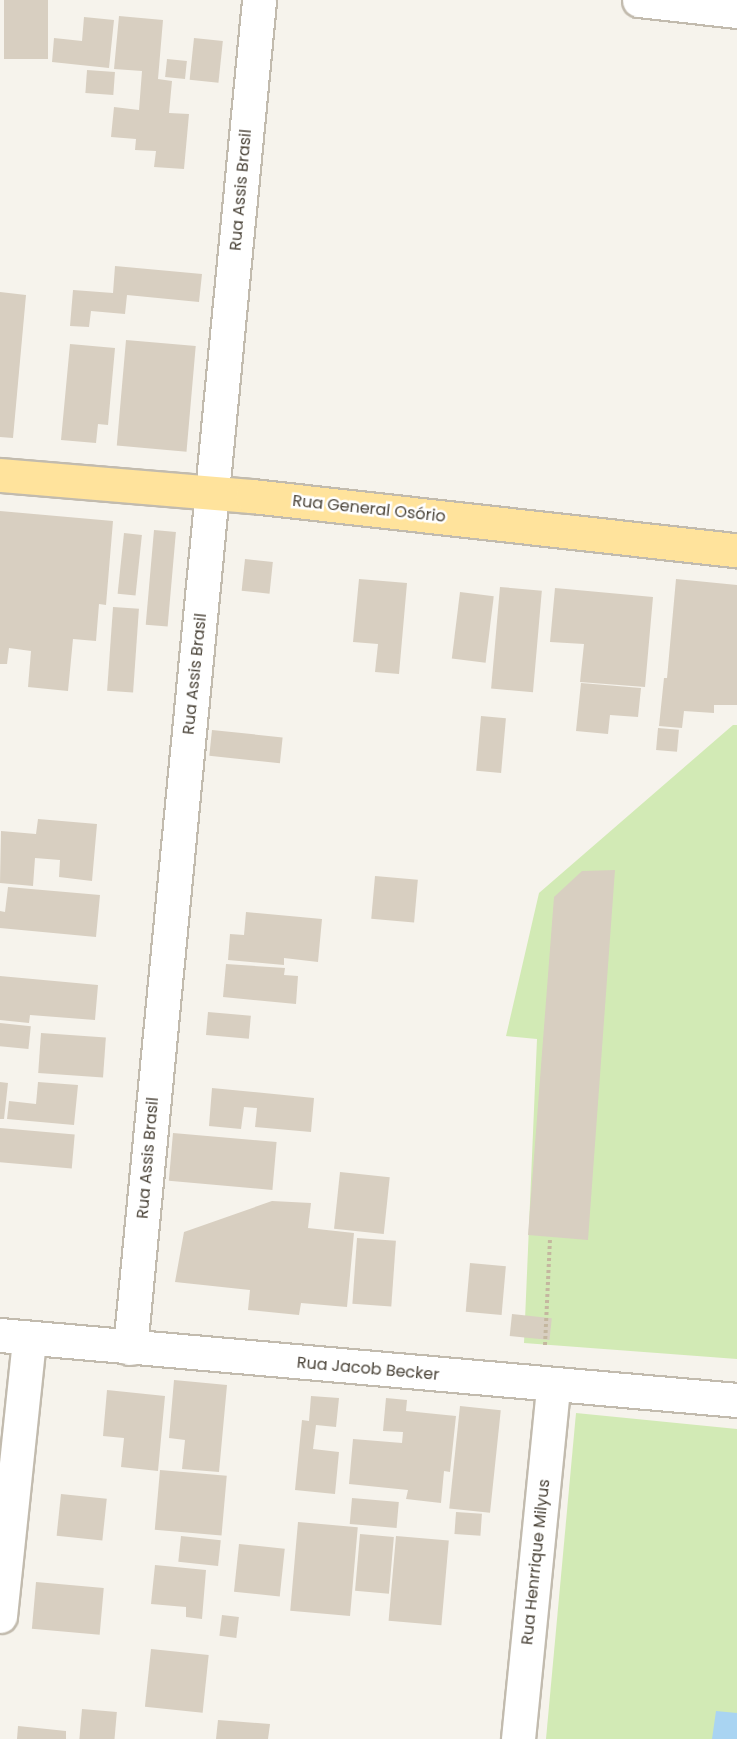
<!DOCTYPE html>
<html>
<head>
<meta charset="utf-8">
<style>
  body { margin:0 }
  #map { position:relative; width:737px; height:1739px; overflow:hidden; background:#f6f3ec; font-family:Poppins,sans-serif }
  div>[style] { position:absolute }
  .green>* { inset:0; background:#d2eab5 }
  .water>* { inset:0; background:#a9d4f2 }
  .building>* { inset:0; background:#d8cfc1; transform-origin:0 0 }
  .path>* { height:4px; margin-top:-2px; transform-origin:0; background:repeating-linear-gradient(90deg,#c4b79f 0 3px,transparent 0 6px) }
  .roads { filter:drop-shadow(2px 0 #c2bbae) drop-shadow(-2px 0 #c2bbae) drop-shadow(0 2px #c2bbae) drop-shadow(0 -2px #c2bbae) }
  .minor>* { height:33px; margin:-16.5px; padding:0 16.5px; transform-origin:16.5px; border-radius:16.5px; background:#fff }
  .major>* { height:33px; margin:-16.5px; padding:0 16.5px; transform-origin:16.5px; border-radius:16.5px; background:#ffe39c }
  span { translate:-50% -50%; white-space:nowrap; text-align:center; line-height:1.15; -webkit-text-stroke:5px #fff; paint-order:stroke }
  .street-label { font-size:16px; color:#4b4439 }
</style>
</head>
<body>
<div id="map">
  <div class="green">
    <div style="clip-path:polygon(733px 725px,737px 725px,737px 1359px,524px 1343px,537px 1039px,506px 1036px,539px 893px)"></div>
    <div style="clip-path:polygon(576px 1413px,737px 1429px,737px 1739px,546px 1739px)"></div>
  </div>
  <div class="water">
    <div style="clip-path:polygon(716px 1711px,737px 1713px,737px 1739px,712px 1739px)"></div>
  </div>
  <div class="building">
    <div style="left:4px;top:0;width:44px;height:59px"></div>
    <div style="clip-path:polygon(119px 16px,163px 20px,158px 79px,172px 81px,169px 113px,189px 114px,184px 169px,154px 167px,156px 151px,135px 150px,136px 139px,111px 137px,114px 107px,139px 110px,142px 71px,114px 69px)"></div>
    <div style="clip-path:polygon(84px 17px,114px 20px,109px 68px,52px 62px,54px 38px,82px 41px)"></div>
    <div style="left:194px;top:38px;width:29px;height:42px;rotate:6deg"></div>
    <div style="left:167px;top:59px;width:20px;height:18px;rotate:6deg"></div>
    <div style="left:87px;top:70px;width:28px;height:23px;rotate:4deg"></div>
    <div style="clip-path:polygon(115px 266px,202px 274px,199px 302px,127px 295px,125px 314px,91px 311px,89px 327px,70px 326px,73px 290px,113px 293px)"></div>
    <div style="clip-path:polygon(0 292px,26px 295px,13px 438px,0 437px)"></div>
    <div style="left:126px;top:340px;width:70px;height:106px;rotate:5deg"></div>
    <div style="clip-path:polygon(70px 344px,115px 348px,108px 425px,98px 424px,96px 443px,61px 440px)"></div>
    <div style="clip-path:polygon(0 511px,113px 521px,106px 605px,99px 604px,96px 641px,73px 639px,68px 691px,28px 687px,31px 651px,9px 648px,7px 664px,0 664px)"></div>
    <div style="left:154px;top:530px;width:22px;height:95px;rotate:5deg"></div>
    <div style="left:124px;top:533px;width:18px;height:61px;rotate:6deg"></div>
    <div style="left:245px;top:559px;width:28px;height:32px;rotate:6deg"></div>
    <div style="clip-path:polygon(359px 579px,407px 583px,399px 674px,375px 672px,378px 644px,353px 642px)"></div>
    <div style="clip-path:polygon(676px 579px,737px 585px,737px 705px,714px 705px,714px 713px,684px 711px,682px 728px,659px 726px,664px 678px,667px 678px)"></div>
    <div style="left:500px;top:587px;width:42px;height:102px;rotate:5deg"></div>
    <div style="clip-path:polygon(555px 588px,653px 597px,645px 687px,580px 682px,584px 644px,550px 642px)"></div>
    <div style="left:460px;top:592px;width:34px;height:67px;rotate:7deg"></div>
    <div style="left:113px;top:607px;width:26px;height:84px;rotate:4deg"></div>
    <div style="clip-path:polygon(581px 683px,641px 688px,638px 717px,610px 715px,608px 734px,576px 731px)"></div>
    <div style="left:481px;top:716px;width:25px;height:55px;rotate:5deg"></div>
    <div style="left:658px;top:728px;width:21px;height:22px;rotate:5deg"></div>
    <div style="left:212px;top:730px;width:71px;height:26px;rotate:6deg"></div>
    <div style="clip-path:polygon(38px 819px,97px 824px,92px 881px,59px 877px,60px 860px,35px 858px,33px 886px,0 883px,1px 831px,36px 834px)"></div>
    <div style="clip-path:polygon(615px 870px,588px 1240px,528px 1235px,554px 897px,582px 871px)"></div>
    <div style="left:375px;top:876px;width:43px;height:43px;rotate:5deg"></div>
    <div style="clip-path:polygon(8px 887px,100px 895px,96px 937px,0 928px,0 911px,5px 912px)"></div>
    <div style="clip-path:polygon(246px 912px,322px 919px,318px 962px,284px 958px,284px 965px,228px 960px,230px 934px,244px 935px)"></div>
    <div style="clip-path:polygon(226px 964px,285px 968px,284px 975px,298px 976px,296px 1004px,223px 997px)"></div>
    <div style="clip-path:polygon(0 976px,98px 985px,95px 1020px,30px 1015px,29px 1023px,0 1020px)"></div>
    <div style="left:208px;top:1012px;width:43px;height:23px;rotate:5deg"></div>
    <div style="left:0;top:1023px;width:31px;height:23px;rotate:6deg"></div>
    <div style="left:41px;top:1033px;width:65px;height:40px;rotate:4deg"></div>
    <div style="clip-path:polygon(0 1082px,8px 1083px,4px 1119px,0 1119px)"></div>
    <div style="clip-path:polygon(38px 1082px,78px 1085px,74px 1125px,7px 1119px,9px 1101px,36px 1104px)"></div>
    <div style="clip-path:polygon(212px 1088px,314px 1098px,311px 1132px,255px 1127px,257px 1108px,244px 1107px,241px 1129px,209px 1126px)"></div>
    <div style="left:0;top:1128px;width:75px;height:34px;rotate:5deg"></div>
    <div style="left:173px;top:1133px;width:104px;height:48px;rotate:5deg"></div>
    <div style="left:340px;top:1172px;width:50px;height:57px;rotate:6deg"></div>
    <div style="clip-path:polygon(272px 1201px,311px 1203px,308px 1228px,354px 1233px,347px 1307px,301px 1303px,299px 1315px,248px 1310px,250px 1290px,175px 1282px,184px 1232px)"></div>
    <div style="left:357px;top:1238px;width:39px;height:66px;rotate:4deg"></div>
    <div style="left:470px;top:1263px;width:36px;height:49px;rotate:5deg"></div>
    <div style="left:512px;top:1314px;width:40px;height:22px;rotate:6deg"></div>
    <div style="clip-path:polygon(174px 1380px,227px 1385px,219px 1472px,182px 1469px,185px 1440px,169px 1438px)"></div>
    <div style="clip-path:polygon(107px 1390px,165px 1396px,158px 1471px,121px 1467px,124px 1438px,103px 1436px)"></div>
    <div style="clip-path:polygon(311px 1396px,339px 1398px,336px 1427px,316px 1425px,313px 1449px,339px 1452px,335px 1494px,295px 1490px,302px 1420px,309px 1421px)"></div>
    <div style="clip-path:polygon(386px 1398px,407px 1400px,406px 1411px,456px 1416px,450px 1472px,444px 1471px,441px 1503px,406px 1499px,408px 1490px,349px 1484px,353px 1439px,402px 1443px,403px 1432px,383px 1431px)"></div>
    <div style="left:460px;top:1406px;width:41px;height:103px;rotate:6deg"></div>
    <div style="left:160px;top:1470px;width:67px;height:60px;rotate:5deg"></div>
    <div style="left:61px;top:1494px;width:46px;height:42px;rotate:6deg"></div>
    <div style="left:352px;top:1498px;width:47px;height:26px;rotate:5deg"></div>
    <div style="left:456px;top:1512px;width:26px;height:22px;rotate:4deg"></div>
    <div style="left:298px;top:1522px;width:60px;height:89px;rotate:5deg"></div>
    <div style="left:360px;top:1534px;width:34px;height:57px;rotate:5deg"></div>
    <div style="left:181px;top:1536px;width:40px;height:26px;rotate:6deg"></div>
    <div style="left:396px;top:1536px;width:53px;height:85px;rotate:5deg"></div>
    <div style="left:239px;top:1544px;width:46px;height:48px;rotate:6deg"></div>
    <div style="clip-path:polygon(155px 1565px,206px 1570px,202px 1619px,186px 1617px,186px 1607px,151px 1604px)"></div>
    <div style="left:36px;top:1582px;width:68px;height:47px;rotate:5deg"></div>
    <div style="left:222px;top:1615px;width:17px;height:21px;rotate:7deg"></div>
    <div style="left:151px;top:1649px;width:58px;height:58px;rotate:6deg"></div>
    <div style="left:82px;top:1709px;width:35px;height:30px;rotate:5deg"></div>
    <div style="clip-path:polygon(218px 1720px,270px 1724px,268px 1739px,216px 1739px)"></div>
    <div style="clip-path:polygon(18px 1726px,66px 1731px,66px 1739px,17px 1739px)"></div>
  </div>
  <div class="path">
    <div style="left:545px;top:1345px;width:108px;rotate:-87.3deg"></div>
  </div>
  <div class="roads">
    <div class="minor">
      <div style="left:639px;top:0;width:99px;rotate:6.4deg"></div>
      <div style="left:0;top:1335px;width:740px;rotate:5.04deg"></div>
      <div style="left:130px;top:1348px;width:1354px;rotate:-84.53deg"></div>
      <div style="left:0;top:1616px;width:279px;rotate:-84deg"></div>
      <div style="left:518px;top:1739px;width:355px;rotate:-84.3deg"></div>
    </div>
    <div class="major">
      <div style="left:0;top:475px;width:253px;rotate:4.8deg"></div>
      <div style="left:252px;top:496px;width:488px;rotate:6.4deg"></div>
    </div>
  </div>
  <div class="street-label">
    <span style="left:241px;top:190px;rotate:-85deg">Rua Assis Brasil</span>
    <span style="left:369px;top:509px;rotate:6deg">Rua General Osório</span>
    <span style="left:195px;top:674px;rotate:-84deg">Rua Assis Brasil</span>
    <span style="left:148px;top:1158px;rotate:-85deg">Rua Assis Brasil</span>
    <span style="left:368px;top:1369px;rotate:5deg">Rua Jacob Becker</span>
    <span style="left:536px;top:1562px;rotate:-84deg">Rua Henrrique Milyus</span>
  </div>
</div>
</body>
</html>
